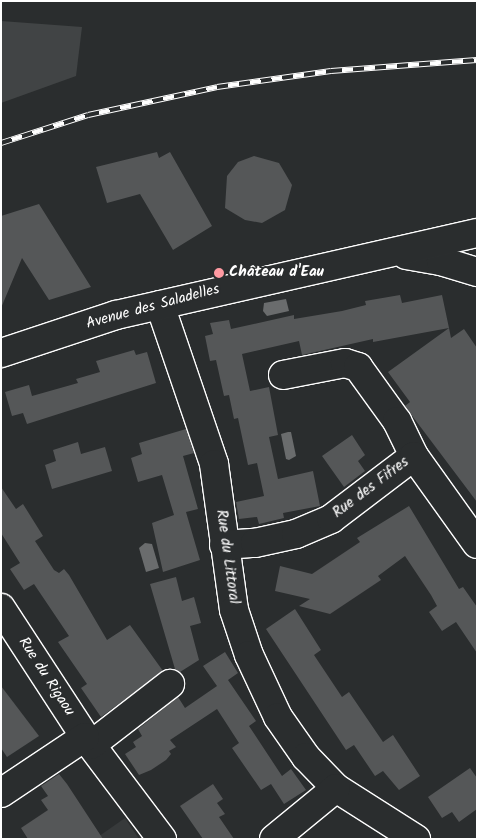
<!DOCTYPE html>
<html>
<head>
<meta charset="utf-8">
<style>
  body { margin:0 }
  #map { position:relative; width:478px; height:840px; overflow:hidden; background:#2a2d2e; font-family:Kalam,sans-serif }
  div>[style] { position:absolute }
  .built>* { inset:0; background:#373a3b }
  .green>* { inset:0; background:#414445 }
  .water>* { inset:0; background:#6a6c6d }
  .building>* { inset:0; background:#555758 }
  .roads { filter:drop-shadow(1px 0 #fff) drop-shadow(-1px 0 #fff) drop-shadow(0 1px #fff) drop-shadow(0 -1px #fff) }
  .minor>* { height:28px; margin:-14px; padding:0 14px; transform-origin:14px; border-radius:14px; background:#2a2d2e }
  .rail>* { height:5.5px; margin-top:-2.75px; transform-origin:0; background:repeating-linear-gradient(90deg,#2a2d2e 0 11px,#fff 0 22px); box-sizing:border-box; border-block:1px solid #fff }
  .dots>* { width:14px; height:14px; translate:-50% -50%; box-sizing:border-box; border:2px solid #2a2d2e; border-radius:50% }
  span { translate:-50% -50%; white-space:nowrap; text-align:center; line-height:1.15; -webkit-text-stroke:4px #2a2d2e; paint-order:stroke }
  .poi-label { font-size:15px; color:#fff; font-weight:700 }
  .left { translate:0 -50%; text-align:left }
  .street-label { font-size:15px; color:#fff }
  .frame { position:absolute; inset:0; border:2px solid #fff; pointer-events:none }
</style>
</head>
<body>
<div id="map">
  <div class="built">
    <div style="clip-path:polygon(125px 818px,139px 839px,95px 839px)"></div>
  </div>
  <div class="green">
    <div style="clip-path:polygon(1px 21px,82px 27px,76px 76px,1px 103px)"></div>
  </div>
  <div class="water">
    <div style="clip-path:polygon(286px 299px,289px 311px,267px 316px,263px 311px,264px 303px)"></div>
    <div style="clip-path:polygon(288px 432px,291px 432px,296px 456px,289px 460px,286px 459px,281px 434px)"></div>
    <div style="clip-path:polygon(145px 543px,152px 544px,159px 568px,146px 572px,139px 548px)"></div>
  </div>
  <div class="building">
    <div style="clip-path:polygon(157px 152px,159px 158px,170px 152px,212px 226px,173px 250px,140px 194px,107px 203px,96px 167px)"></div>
    <div style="clip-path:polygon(254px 156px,279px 163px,292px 185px,285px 210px,262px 223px,245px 220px,225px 208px,227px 176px,238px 162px)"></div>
    <div style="clip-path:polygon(39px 204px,91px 287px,49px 300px,22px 258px,1px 308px,1px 216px)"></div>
    <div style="clip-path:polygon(400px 295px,402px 303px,442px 295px,449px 328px,373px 342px,373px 339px,302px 355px,299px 341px,242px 354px,250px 391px,269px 387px,278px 435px,269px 437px,278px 479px,313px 471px,320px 506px,283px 513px,284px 518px,259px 524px,257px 517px,239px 519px,236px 502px,264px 496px,257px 463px,248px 465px,238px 418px,234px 419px,229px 395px,224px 396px,216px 360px,210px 361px,205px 336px,213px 334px,210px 323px,229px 320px,231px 329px,294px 315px,294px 319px,342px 311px,366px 305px,365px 301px)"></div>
    <div style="clip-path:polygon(449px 328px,451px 338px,464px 329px,477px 348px,477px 502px,413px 417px,405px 406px,410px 402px,388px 372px)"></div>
    <div style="clip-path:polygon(134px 350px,136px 355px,147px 352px,156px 383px,27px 424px,23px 413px,12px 416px,5px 392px,29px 385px,32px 396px,78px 383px,76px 379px,100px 372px,96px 361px)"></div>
    <div style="clip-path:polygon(186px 429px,194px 453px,183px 456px,198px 509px,186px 512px,200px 560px,163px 572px,152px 523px,174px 515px,162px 475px,138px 482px,131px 458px,142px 454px,139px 443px)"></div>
    <div style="clip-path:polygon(352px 435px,365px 455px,358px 461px,365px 471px,344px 487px,322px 456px)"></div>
    <div style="clip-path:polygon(78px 442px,81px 454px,105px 447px,112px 471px,52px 489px,45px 465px,56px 461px,53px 450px)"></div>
    <div style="clip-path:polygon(1px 487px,16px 509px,23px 504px,43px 536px,35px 541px,54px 570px,59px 573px,64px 569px,69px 575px,107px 640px,130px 625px,163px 671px,101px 717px,81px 688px,87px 684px,58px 642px,69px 636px,34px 584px,24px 590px,10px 569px,20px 563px,1px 533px)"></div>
    <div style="clip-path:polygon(409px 506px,459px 589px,463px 587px,477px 607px,477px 653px,456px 622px,442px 631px,429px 612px,437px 606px,431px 595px,405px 556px,378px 576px,381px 580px,330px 614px,299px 606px,310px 599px,275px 591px,280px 566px,312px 574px,360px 542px,357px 538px)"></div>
    <div style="clip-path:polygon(176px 577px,182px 601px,194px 597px,201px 623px,190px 626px,199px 660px,180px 672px,175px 669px,150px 584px)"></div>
    <div style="clip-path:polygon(295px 609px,321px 650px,314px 655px,342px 697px,349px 692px,383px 742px,393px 735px,420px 776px,399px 790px,383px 771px,375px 776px,354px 745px,346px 750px,266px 629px)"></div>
    <div style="clip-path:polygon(225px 652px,238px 673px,228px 680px,256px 721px,249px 726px,282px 776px,291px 769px,306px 790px,284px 804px,271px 784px,261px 790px,232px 748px,239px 743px,217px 709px,170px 740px,176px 747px,169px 751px,171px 754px,166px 760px,151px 770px,139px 775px,125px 754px,136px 747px,133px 742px,142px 736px,138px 729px,178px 697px,185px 708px,217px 686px,203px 666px)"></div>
    <div style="clip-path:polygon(1px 686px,39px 736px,7px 757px,1px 748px)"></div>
    <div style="clip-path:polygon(470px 768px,477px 778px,477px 809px,459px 822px,452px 812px,442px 818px,428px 797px)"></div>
    <div style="clip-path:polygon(59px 774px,67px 784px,103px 839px,28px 839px,21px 828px,48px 810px,41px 800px,48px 796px,41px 786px)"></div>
    <div style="clip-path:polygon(213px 784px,223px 799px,217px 803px,225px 814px,219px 817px,234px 839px,203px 839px,180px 806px)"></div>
  </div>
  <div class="roads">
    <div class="minor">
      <div style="left:406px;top:255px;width:36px;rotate:10deg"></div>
      <div style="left:441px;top:261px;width:38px;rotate:17deg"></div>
      <div style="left:160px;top:305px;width:168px;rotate:71.2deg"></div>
      <div style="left:214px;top:464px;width:147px;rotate:82.2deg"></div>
      <div style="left:234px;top:610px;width:47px;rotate:71.6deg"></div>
      <div style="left:249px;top:655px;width:68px;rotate:64.9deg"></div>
      <div style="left:278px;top:717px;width:49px;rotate:55deg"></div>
      <div style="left:306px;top:757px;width:43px;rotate:45.9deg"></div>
      <div style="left:336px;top:788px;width:95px;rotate:32.5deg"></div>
      <div style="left:1px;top:353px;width:121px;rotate:-18.3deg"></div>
      <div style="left:116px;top:315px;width:370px;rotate:-12.8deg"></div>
      <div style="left:283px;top:375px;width:63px;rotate:-11deg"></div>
      <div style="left:345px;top:363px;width:14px;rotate:17deg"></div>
      <div style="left:358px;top:367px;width:67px;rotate:54.2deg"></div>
      <div style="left:397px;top:421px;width:39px;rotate:64deg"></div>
      <div style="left:224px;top:545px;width:31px;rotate:-4deg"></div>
      <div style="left:255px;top:543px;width:42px;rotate:-12.4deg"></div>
      <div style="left:296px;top:534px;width:38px;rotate:-23deg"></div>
      <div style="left:331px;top:519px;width:104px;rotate:-37.2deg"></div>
      <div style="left:414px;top:456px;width:108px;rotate:54.4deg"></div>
      <div style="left:1px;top:608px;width:154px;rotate:56.9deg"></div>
      <div style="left:85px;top:737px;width:128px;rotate:53deg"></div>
      <div style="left:91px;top:745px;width:100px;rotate:-37.7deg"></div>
      <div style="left:1px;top:793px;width:101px;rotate:-33.7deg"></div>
      <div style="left:274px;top:839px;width:80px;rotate:-39.4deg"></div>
    </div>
  </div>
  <div class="rail">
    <div style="left:1px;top:143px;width:91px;rotate:-17.8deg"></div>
    <div style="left:88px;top:115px;width:132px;rotate:-12.2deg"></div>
    <div style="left:217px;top:87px;width:115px;rotate:-8deg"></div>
    <div style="left:331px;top:71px;width:146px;rotate:-4.3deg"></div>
  </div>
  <div class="dots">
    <div style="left:219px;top:273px;background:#ff9aa2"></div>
  </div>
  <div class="poi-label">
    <span class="left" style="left:229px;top:273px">Château d'Eau</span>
  </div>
  <div class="street-label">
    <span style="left:153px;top:307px;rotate:-15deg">Avenue des Saladelles</span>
    <span style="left:371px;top:488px;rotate:-37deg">Rue des Fifres</span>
    <span style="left:227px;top:557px;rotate:82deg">Rue du Littoral</span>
    <span style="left:46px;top:677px;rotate:57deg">Rue du Rigaou</span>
  </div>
  <div class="frame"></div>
</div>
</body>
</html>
